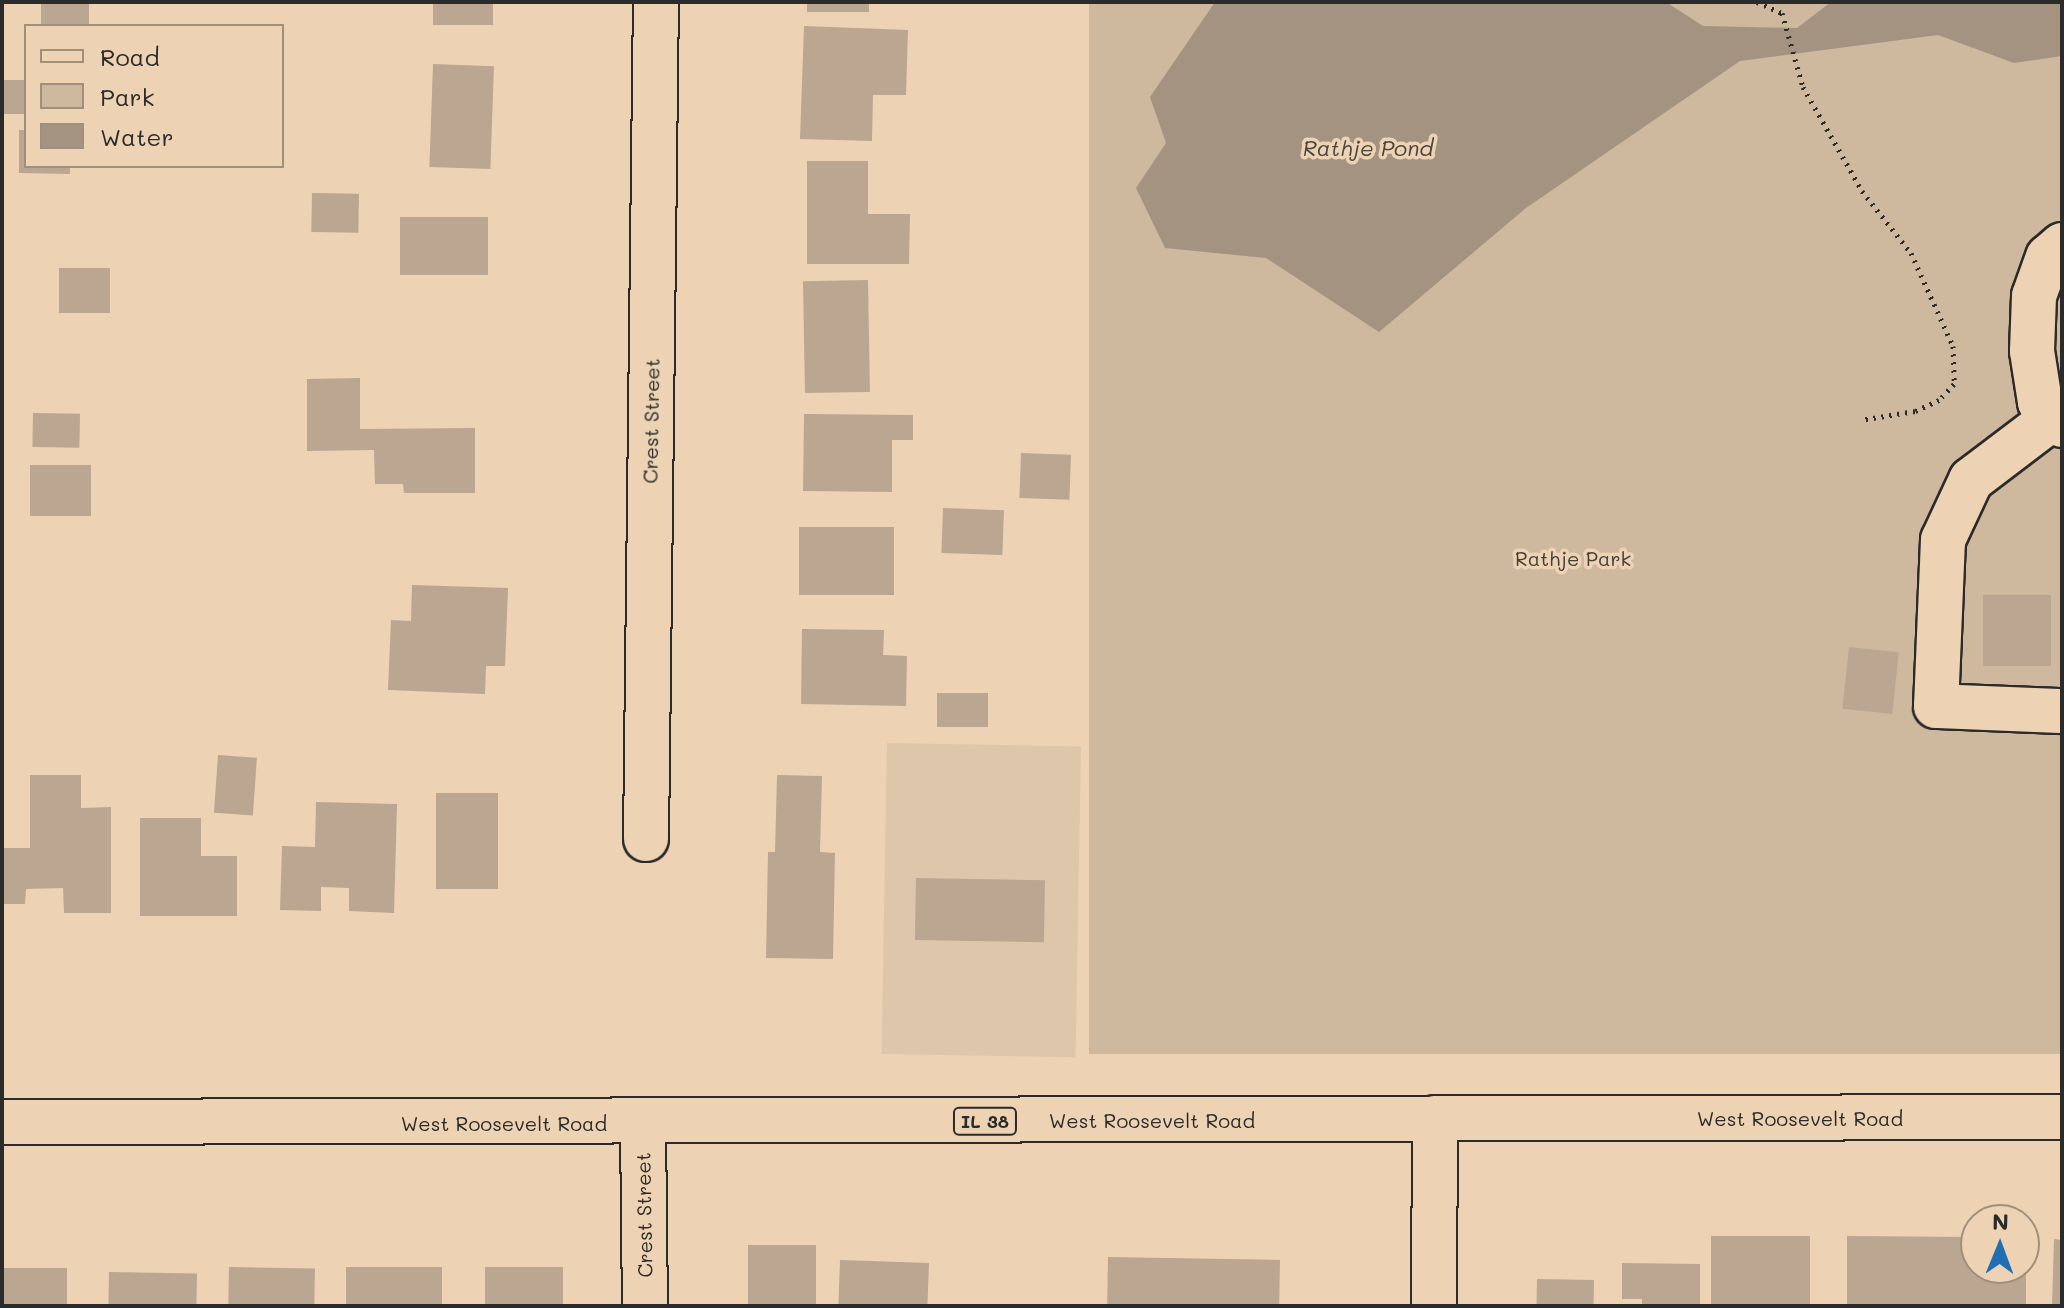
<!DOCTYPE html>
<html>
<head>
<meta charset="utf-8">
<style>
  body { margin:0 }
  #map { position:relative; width:2064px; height:1308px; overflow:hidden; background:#edd3b4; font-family:Mali,sans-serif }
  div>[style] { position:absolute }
  .built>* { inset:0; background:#dec6aa; transform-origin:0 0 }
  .green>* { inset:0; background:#ceb89e; transform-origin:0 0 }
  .water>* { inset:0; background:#a39380 }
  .building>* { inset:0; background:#baa691; transform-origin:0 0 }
  .path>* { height:5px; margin-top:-2.5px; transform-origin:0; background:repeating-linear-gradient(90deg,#2b2b2b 0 2px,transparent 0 8px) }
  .roads { filter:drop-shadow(2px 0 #2b2b2b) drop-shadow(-2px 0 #2b2b2b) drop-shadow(0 2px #2b2b2b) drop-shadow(0 -2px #2b2b2b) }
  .minor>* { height:44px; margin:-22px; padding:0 22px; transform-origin:22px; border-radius:22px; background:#edd3b4 }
  .major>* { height:44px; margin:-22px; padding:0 22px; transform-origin:22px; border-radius:22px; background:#edd3b4 }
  span { translate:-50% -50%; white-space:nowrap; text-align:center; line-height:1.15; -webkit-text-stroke:7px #edd3b4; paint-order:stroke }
  .shield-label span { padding:2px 6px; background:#edd3b4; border:2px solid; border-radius:6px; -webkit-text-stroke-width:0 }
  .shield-label { font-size:18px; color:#2b2b2b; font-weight:700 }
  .street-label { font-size:20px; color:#2b2b2b }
  .park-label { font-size:20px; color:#43403c }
  .water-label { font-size:22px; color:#494540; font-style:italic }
  .frame { position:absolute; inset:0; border:4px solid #2b2b2b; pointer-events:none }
  .legend { position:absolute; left:24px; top:24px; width:260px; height:144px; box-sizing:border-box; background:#edd3b4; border:2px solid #9f907d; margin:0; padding:10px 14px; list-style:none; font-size:24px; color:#2b2b2b }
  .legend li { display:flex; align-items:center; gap:16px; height:40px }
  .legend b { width:40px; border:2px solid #9f907d }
  .north { position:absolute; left:1960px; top:1204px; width:80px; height:80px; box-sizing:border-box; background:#edd3b4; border:2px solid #9f907d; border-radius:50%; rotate:1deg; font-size:22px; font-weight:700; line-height:32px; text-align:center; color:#2b2b2b }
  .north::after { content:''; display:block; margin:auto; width:28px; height:36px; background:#1f6fb2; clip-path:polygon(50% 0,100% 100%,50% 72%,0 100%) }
</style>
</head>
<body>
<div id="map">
  <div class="built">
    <div style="left:887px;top:743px;width:194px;height:311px;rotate:1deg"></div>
  </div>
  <div class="green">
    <div style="left:1089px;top:2px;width:973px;height:1052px"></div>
  </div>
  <div class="water">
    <div style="clip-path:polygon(1215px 2px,1666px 2px,1703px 26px,1797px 28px,1831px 2px,2062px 2px,2062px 56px,2014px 63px,1938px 35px,1740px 61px,1526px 208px,1379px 332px,1266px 258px,1165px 248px,1136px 188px,1166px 143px,1150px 97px)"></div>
  </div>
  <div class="building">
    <div style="left:41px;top:2px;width:48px;height:24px"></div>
    <div style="left:433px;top:2px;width:60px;height:23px"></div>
    <div style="left:807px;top:2px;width:62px;height:10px"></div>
    <div style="clip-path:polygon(804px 26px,908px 30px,906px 95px,873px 95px,872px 141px,800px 139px)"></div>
    <div style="left:433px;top:64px;width:61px;height:103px;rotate:2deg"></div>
    <div style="left:2px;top:80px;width:23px;height:34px"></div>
    <div style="clip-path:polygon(19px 130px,26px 130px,26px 166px,70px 166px,70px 174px,19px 173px)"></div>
    <div style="clip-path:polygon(807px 161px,868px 161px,868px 214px,910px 214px,909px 264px,807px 264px)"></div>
    <div style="left:312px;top:193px;width:47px;height:39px;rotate:1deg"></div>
    <div style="left:400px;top:217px;width:88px;height:58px"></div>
    <div style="left:59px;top:268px;width:51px;height:45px"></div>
    <div style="left:868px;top:280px;width:112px;height:65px;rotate:89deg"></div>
    <div style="clip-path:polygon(360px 378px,360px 429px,475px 428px,475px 493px,404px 493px,403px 484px,375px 484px,374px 450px,307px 451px,307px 379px)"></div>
    <div style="left:33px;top:413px;width:47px;height:34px;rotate:1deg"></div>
    <div style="clip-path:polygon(804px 414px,913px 415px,913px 440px,892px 440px,892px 492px,803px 491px)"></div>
    <div style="left:1021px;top:453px;width:50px;height:45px;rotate:2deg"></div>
    <div style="left:30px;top:465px;width:61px;height:51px"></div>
    <div style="left:943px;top:508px;width:61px;height:45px;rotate:2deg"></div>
    <div style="left:799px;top:527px;width:95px;height:68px"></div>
    <div style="clip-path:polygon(412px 585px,508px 588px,505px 666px,486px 666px,485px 694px,388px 690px,391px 620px,411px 621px)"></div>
    <div style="left:1983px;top:595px;width:68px;height:71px"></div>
    <div style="clip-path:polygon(802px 629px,884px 630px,883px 655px,907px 656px,906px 706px,801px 704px)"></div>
    <div style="left:1849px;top:647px;width:50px;height:62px;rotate:6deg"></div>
    <div style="left:937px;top:693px;width:51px;height:34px"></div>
    <div style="left:218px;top:755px;width:39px;height:58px;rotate:4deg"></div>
    <div style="clip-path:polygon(30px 775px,81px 775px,81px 808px,111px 807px,111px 913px,64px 913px,63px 888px,26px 889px,25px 904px,2px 904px,2px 848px,30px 848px)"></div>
    <div style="clip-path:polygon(777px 775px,822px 776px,820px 852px,835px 853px,833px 959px,766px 958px,768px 852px,775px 852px)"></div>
    <div style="left:436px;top:793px;width:62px;height:96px"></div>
    <div style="clip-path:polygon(316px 802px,397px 804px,394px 913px,349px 911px,349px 888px,321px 887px,321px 911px,280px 910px,282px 846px,315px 847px)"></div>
    <div style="clip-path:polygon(140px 818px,201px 818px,201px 856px,237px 856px,237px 916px,140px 916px)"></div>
    <div style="left:916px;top:878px;width:129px;height:62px;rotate:1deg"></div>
    <div style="left:1711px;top:1236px;width:99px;height:70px"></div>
    <div style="clip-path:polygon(1847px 1236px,1976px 1237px,1976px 1268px,2026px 1268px,2026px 1306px,1847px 1306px)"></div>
    <div style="clip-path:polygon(2054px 1239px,2062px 1240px,2062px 1306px,2052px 1306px)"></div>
    <div style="left:748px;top:1245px;width:68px;height:61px"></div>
    <div style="left:1108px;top:1257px;width:172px;height:49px;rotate:1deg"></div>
    <div style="left:840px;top:1260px;width:89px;height:46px;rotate:2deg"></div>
    <div style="clip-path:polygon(1622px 1263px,1700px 1264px,1700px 1306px,1642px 1306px,1642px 1299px,1622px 1299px)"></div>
    <div style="left:229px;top:1267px;width:86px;height:39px;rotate:1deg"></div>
    <div style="left:346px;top:1267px;width:96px;height:39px"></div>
    <div style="left:485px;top:1267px;width:78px;height:39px"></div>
    <div style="left:2px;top:1268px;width:65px;height:38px"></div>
    <div style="left:109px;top:1272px;width:88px;height:34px;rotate:1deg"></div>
    <div style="left:1537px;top:1279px;width:57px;height:27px;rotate:1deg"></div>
  </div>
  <div class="path">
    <div style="left:1757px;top:2px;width:27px;rotate:24deg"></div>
    <div style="left:1782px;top:13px;width:77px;rotate:74.2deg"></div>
    <div style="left:1803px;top:87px;width:120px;rotate:60.4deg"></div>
    <div style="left:1862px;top:191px;width:79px;rotate:51.7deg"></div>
    <div style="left:1911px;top:253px;width:102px;rotate:65.7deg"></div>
    <div style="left:1953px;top:346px;width:38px;rotate:88deg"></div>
    <div style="left:1954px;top:384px;width:22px;rotate:133deg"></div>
    <div style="left:1939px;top:400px;width:26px;rotate:155deg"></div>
    <div style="left:1915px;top:411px;width:55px;rotate:170.5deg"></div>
  </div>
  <div class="roads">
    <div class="minor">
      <div style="left:2062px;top:245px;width:18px;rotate:139deg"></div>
      <div style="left:2048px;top:257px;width:41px;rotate:109.7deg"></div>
      <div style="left:2034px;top:296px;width:55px;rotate:92.1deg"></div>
      <div style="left:2032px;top:351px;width:52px;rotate:81.1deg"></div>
      <div style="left:2040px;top:402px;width:32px;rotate:46deg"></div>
      <div style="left:2054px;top:417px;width:104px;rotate:142.8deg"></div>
      <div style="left:1971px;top:480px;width:66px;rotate:115deg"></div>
      <div style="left:1943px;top:540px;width:166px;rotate:92.4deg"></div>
      <div style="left:1936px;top:706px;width:126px;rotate:2.3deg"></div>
      <div style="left:646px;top:839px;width:837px;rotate:-89.32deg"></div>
      <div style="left:643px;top:1123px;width:183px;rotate:89.4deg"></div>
      <div style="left:1434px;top:1306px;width:188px;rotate:-89.7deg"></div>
    </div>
    <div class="major">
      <div style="left:2px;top:1122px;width:2060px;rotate:-0.14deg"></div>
    </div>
  </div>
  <div class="shield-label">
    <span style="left:985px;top:1121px">IL 38</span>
  </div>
  <div class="street-label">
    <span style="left:651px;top:421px;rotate:-89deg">Crest Street</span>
    <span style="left:1800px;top:1118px">West Roosevelt Road</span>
    <span style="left:1152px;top:1120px">West Roosevelt Road</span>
    <span style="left:504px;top:1123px">West Roosevelt Road</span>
    <span style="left:644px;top:1215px;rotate:-91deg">Crest Street</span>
  </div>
  <div class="park-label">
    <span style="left:1573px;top:558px">Rathje Park</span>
  </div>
  <div class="water-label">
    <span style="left:1368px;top:148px">Rathje Pond</span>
  </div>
  <div class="frame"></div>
  <ul class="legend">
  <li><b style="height:10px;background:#edd3b4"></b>Road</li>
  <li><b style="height:22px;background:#ceb89e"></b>Park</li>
  <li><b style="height:22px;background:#a39380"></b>Water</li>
  </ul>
  <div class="north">N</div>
</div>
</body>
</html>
